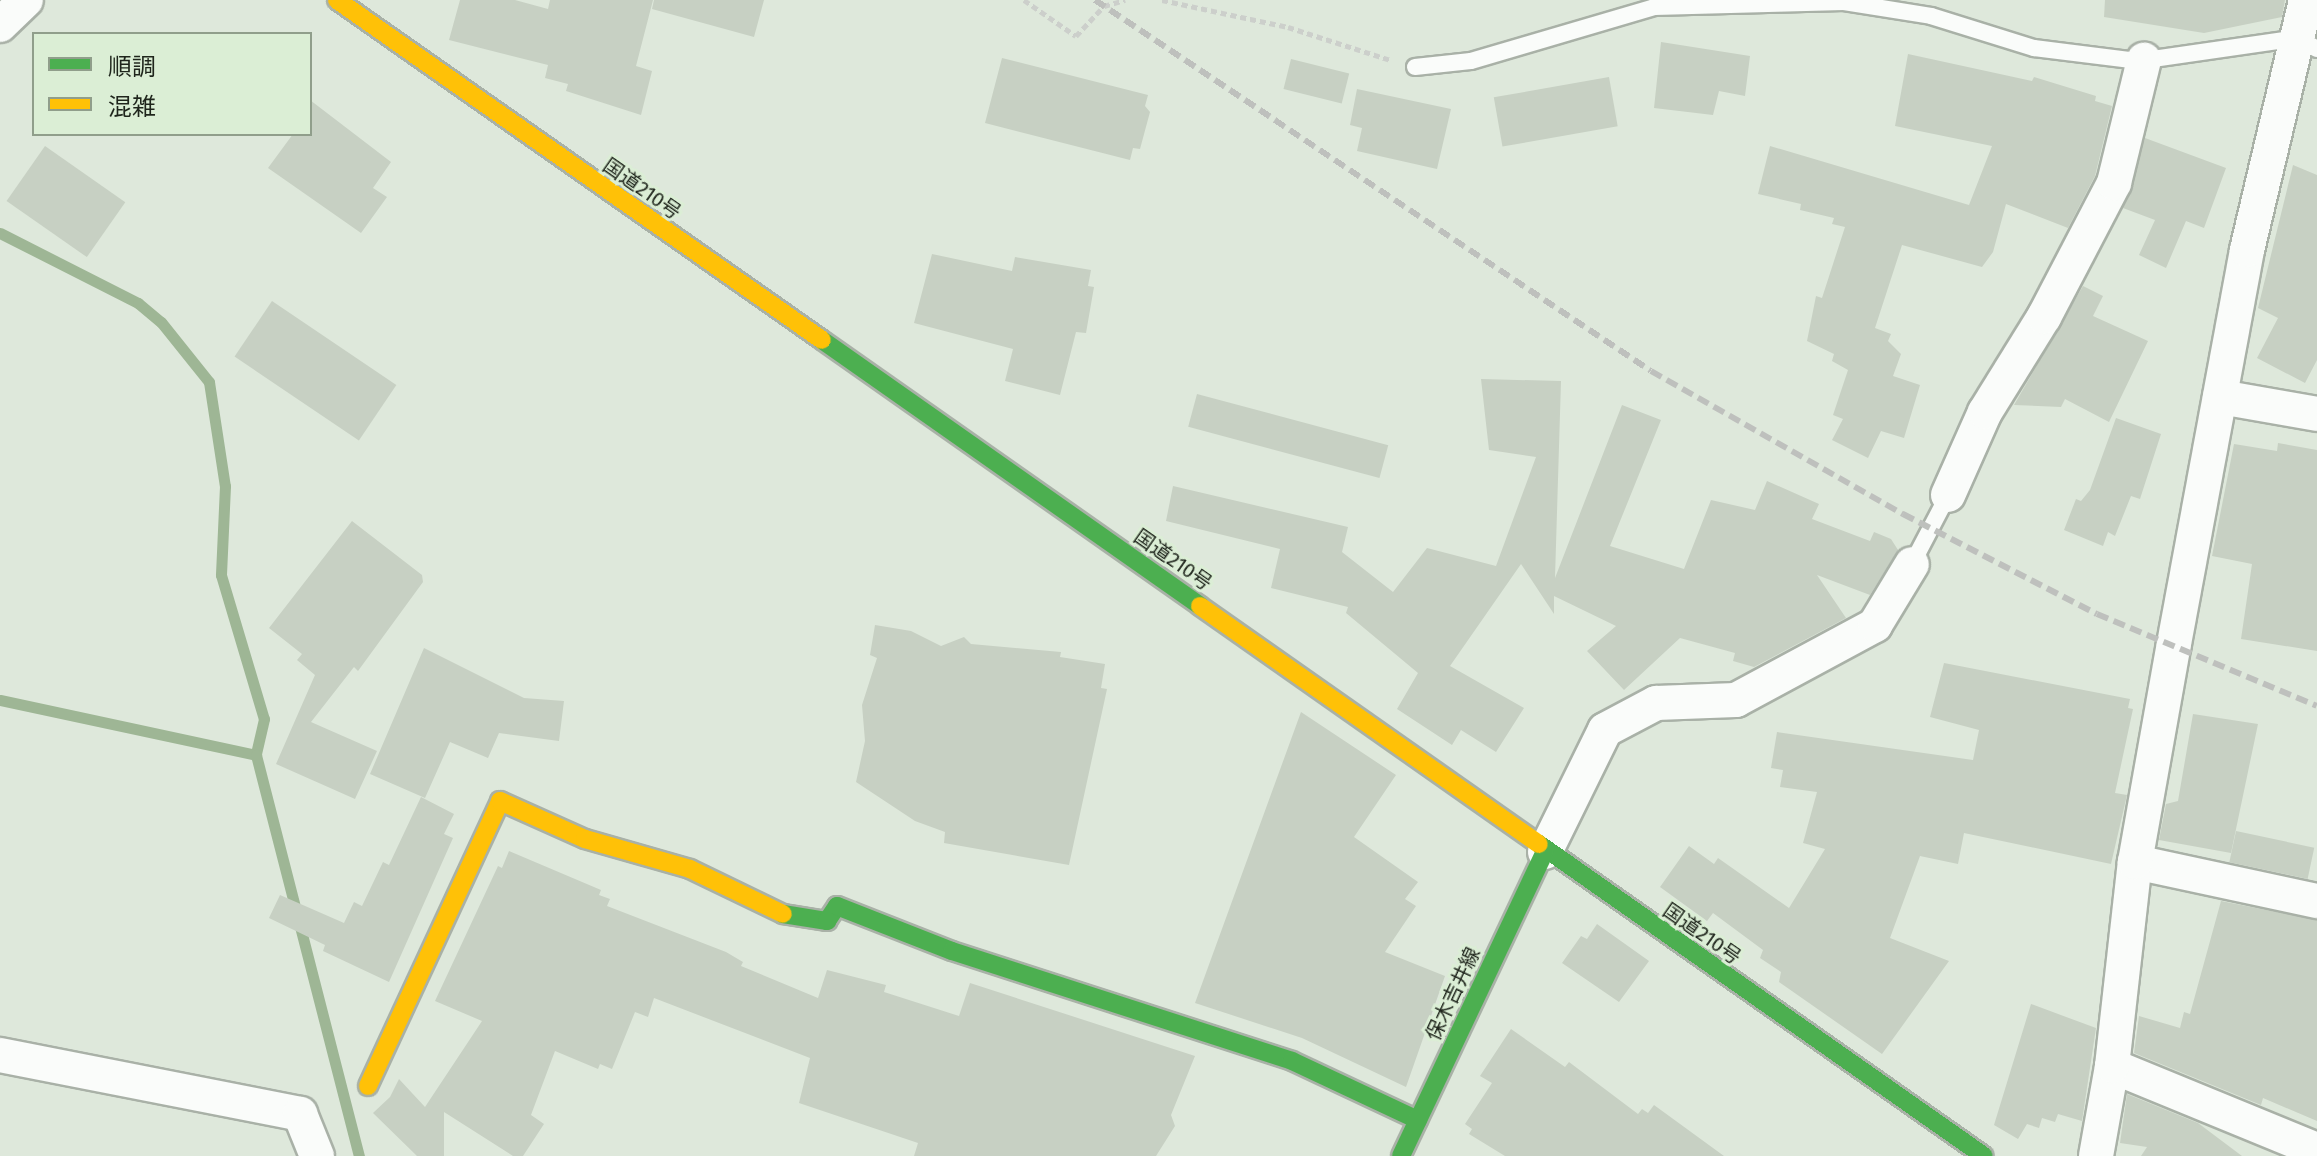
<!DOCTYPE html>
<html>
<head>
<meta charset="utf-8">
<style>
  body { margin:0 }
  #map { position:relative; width:2317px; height:1156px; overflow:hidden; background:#dee8db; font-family:"Fira Sans","Noto Sans JP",sans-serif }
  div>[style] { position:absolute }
  .stream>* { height:11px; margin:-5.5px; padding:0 5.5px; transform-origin:5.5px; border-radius:5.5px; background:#9eb695 }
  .building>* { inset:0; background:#c7d0c3; transform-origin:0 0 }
  .path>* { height:5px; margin-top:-2.5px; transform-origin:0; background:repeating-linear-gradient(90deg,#cccfcb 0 6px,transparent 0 10px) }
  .roads { filter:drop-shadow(2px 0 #a9b1a7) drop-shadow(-2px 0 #a9b1a7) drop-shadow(0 2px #a9b1a7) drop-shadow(0 -2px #a9b1a7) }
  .lane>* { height:16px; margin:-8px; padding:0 8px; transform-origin:8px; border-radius:8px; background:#fafcfa }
  .street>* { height:34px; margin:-17px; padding:0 17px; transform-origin:17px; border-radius:17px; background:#fafcfa }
  .fast>* { height:18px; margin:-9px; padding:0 9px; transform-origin:9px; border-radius:9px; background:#4caf50 }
  .slow>* { height:18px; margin:-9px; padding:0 9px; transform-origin:9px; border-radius:9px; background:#ffc107 }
  .rail>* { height:6px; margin-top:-3px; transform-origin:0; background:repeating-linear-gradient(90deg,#bec0bd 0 12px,transparent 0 18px) }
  span { translate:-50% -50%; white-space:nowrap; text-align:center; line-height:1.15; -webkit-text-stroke:6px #dbeed5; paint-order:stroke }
  .street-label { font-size:20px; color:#1f251c }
  .legend { position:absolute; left:32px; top:32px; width:280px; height:104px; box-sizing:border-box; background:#dbeed5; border:2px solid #909e8b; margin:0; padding:10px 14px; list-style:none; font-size:24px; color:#1f251c }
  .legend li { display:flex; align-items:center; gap:16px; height:40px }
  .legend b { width:40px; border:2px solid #909e8b }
</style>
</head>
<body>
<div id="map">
  <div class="stream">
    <div style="left:0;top:233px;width:155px;rotate:26.9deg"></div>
    <div style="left:138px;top:303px;width:30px;rotate:40deg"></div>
    <div style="left:161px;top:322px;width:77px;rotate:51.3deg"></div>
    <div style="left:209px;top:382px;width:105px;rotate:81.3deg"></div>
    <div style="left:225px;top:486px;width:89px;rotate:92.6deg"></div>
    <div style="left:221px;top:575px;width:150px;rotate:73.4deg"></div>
    <div style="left:264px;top:719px;width:37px;rotate:103deg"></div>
    <div style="left:0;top:700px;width:262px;rotate:12.1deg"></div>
    <div style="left:256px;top:755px;width:414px;rotate:75.6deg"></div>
  </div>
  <div class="building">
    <div style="clip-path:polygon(460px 0,515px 0,548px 9px,550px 0,653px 0,636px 66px,652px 71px,641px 115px,566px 91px,568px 84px,545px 78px,548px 65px,449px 40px)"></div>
    <div style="clip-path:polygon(654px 0,764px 0,754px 37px,652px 9px)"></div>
    <div style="clip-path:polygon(2105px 0,2285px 0,2282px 17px,2204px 33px,2104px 17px)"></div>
    <div style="clip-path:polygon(1661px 42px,1750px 56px,1745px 96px,1719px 91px,1713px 115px,1654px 108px)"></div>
    <div style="clip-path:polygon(1908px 54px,2032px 81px,2034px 77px,2096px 96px,2095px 101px,2112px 106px,2095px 176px,2068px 228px,2006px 204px,1993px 252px,1982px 267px,1902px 245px,1875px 328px,1891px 334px,1888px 341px,1901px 354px,1893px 376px,1920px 385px,1904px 438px,1881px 431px,1868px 458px,1832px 440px,1843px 419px,1833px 415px,1848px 370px,1832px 361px,1834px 354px,1807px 341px,1816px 296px,1822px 298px,1845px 227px,1832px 224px,1834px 218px,1800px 210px,1801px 204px,1758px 194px,1770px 146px,1969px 205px,1992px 146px,1895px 126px)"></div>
    <div style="clip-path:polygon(1002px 58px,1148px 95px,1145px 106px,1150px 112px,1140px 149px,1133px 148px,1130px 160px,985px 123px)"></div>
    <div style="left:1291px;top:59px;width:60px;height:31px;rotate:14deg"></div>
    <div style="left:1609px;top:77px;width:50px;height:117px;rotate:80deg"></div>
    <div style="clip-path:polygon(1357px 89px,1451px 109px,1437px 169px,1357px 151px,1362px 128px,1350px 125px)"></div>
    <div style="clip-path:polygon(310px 100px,391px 162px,373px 188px,387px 197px,361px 233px,268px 168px,293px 134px,310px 134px)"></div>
    <div style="clip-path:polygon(2145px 138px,2226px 168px,2204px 228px,2186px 221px,2166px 268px,2139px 255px,2155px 220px,2123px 208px)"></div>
    <div style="left:45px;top:146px;width:98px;height:67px;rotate:35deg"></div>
    <div style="clip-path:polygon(2293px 165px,2317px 175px,2317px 360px,2305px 383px,2257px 358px,2278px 318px,2258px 308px)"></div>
    <div style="clip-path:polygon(932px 254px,1012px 271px,1015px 257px,1091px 270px,1088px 286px,1094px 287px,1086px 333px,1076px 332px,1060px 395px,1005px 381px,1013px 349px,914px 323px)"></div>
    <div style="clip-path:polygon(2083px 286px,2103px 296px,2093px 316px,2148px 341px,2109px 422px,2065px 399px,2061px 407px,2014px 405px)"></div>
    <div style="left:272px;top:301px;width:150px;height:67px;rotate:34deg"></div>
    <div style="clip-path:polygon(1481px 379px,1561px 381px,1555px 578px,1622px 405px,1661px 420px,1610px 546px,1684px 569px,1711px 500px,1755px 510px,1767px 481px,1819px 504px,1812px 519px,1870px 541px,1874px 532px,1891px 539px,1898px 550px,1870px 595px,1817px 575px,1846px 618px,1754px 667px,1733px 661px,1735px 653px,1680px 638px,1624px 690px,1587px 651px,1616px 626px,1554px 596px,1554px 614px,1521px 564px,1450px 666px,1524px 708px,1496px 752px,1461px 730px,1452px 745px,1397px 709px,1418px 673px,1346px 613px,1348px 607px,1271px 588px,1280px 549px,1166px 521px,1173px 486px,1348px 527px,1342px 552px,1393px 592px,1427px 548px,1496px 566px,1536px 457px,1489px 450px)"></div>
    <div style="left:1197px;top:394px;width:198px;height:34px;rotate:15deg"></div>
    <div style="clip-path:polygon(2116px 418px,2161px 434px,2140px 499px,2131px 496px,2115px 536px,2108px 532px,2103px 546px,2064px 530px,2076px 499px,2081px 501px,2090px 490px)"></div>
    <div style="clip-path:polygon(2278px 443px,2317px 450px,2317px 651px,2241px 639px,2252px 564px,2212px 556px,2234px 444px,2277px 451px)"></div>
    <div style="clip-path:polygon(352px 521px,422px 575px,423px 582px,358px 671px,354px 667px,311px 722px,377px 751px,355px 799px,276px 764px,315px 675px,297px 660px,302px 654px,269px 628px)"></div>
    <div style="clip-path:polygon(875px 625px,911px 631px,941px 646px,964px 637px,971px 644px,1061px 652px,1060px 657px,1105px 664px,1101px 688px,1107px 689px,1069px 865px,944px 843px,945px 832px,915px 821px,856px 782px,865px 741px,862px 705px,877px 658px,870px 655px)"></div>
    <div style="clip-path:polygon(424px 648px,524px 698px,564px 701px,559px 741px,499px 733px,488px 758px,450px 742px,425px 798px,370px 774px)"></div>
    <div style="clip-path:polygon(1944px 663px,2130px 699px,2128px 708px,2133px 709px,2115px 793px,2127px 795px,2111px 864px,1964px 833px,1958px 864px,1920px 856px,1890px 938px,1949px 961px,1882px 1054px,1779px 982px,1781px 972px,1760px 958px,1763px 950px,1713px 913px,1707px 921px,1660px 887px,1689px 846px,1714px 864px,1718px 858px,1789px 908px,1825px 849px,1803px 843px,1817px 792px,1780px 787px,1783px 770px,1771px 768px,1777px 732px,1973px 760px,1979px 730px,1930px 717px)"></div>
    <div style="clip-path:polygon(1301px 712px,1396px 775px,1354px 837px,1418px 882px,1405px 899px,1416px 906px,1385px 952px,1445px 976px,1406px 1087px,1302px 1038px,1195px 1003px)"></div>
    <div style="clip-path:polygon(2193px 714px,2258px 724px,2231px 853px,2159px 840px,2166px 804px,2178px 801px)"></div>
    <div style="clip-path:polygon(421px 797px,454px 814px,444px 834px,453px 838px,389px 982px,323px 951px,325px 945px,269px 918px,280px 895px,344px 923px,354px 902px,362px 906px,383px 862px,389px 865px)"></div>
    <div style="left:2236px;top:831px;width:80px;height:32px;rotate:12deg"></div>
    <div style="clip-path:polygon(509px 851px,601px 890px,599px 895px,610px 899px,607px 906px,726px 952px,743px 962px,741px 966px,818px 998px,827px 970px,886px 985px,884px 992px,959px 1016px,970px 983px,1195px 1056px,1171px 1115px,1175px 1126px,1156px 1156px,914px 1156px,918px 1143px,799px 1103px,810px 1058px,654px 998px,648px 1017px,635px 1012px,612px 1069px,600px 1064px,598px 1069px,555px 1051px,531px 1115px,544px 1124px,523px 1156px,513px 1156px,444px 1112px,444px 1156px,417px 1156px,373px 1113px,390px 1097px,399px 1079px,425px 1107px,482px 1021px,435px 1001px,498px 866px,502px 868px)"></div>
    <div style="clip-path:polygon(2221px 901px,2317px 920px,2317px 1121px,2263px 1098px,2261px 1105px,2134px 1053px,2139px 1016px,2180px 1028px,2184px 1012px,2190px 1014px)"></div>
    <div style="clip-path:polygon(1597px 924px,1649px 961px,1619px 1002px,1562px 963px,1581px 936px,1587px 939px)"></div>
    <div style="clip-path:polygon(2031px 1004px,2096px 1028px,2082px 1121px,2058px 1114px,2055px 1122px,2042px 1118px,2039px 1128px,2027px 1124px,2018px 1139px,1994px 1125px)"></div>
    <div style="clip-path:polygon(1511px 1029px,1565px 1067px,1569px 1062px,1638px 1114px,1642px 1109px,1648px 1113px,1654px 1105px,1724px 1156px,1505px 1156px,1469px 1134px,1472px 1129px,1465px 1124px,1492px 1083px,1480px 1076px)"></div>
    <div style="clip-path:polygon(2127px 1094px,2198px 1123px,2242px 1156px,2141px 1156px,2147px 1147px,2120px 1143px)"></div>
  </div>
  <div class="path">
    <div style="left:1024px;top:0;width:63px;rotate:34.7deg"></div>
    <div style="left:1076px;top:36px;width:41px;rotate:-47deg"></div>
    <div style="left:1104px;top:6px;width:22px;rotate:-16deg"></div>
    <div style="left:1162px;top:0;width:129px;rotate:12.1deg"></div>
    <div style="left:1288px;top:27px;width:108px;rotate:17.8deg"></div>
  </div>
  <div class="roads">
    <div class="lane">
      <div style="left:1415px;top:67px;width:56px;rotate:-6.1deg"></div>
      <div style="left:1471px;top:61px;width:191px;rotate:-16.4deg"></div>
      <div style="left:1654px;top:7px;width:190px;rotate:-1.5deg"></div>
      <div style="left:1844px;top:2px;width:88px;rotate:9.1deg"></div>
      <div style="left:1931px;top:16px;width:108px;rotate:17.3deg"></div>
      <div style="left:2034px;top:48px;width:106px;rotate:7.1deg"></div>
      <div style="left:2139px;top:61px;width:161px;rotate:-8.2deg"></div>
      <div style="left:2298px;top:38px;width:22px;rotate:30deg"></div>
      <div style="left:1912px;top:564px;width:78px;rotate:-62.4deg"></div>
    </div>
    <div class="street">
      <div style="left:0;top:25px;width:36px;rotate:-44deg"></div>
      <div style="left:2220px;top:397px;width:98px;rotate:9.9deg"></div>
      <div style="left:1948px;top:495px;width:91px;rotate:-66deg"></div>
      <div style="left:1985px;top:412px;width:112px;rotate:-58.2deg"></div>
      <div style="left:2044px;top:317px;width:151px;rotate:-62.4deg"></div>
      <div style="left:2114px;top:183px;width:127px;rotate:-76.3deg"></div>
      <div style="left:1545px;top:852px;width:136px;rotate:-63.8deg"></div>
      <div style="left:1605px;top:730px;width:58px;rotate:-27.9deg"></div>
      <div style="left:1656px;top:703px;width:80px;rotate:-2.1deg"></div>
      <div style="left:1736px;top:700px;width:158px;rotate:-28.3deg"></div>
      <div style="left:1875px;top:625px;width:71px;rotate:-58.8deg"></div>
      <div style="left:2135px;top:862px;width:186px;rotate:12.1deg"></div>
      <div style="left:0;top:1055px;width:306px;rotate:11.1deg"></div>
      <div style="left:300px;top:1114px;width:45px;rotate:68deg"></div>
      <div style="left:2112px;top:1066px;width:222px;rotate:22.3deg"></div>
      <div style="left:2096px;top:1156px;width:91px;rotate:-79.9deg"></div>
      <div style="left:2112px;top:1066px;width:205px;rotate:-83.6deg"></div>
      <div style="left:2135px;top:862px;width:221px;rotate:-79.9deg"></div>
      <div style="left:2174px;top:644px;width:401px;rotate:-79.5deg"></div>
      <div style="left:2247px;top:250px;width:257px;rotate:-76.7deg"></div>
    </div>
    <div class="fast">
      <div style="left:822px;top:340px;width:462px;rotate:35.1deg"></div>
      <div style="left:1539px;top:844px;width:543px;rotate:35.04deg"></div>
      <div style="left:783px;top:914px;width:45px;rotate:9deg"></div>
      <div style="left:827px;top:921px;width:18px;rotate:-56deg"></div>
      <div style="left:837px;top:906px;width:123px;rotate:21.4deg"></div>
      <div style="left:952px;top:951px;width:357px;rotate:17.9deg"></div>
      <div style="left:1292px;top:1061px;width:139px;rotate:25.1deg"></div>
      <div style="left:1401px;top:1156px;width:336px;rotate:-64.7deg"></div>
    </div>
    <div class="slow">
      <div style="left:337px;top:0;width:592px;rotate:35.03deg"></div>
      <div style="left:1200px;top:606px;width:414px;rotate:35.1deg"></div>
      <div style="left:368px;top:1086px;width:314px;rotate:-65.1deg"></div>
      <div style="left:500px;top:801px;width:93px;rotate:24.1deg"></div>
      <div style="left:585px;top:839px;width:109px;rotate:15.9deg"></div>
      <div style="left:690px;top:869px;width:103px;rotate:25.8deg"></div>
    </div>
  </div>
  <div class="rail">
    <div style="left:1095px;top:0;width:668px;rotate:33.71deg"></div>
    <div style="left:1651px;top:371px;width:290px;rotate:29.6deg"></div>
    <div style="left:1903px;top:514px;width:218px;rotate:27.3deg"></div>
    <div style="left:2097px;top:614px;width:238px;rotate:22.7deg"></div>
  </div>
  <div class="street-label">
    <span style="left:642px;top:189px;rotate:35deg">国道210号</span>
    <span style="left:1173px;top:560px;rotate:35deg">国道210号</span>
    <span style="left:1702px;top:934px;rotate:35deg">国道210号</span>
    <span style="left:1453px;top:994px;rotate:-65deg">保木吉井線</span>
  </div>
  <ul class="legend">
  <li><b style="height:10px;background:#4caf50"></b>順調</li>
  <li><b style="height:10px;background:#ffc107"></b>混雑</li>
  </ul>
</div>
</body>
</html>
